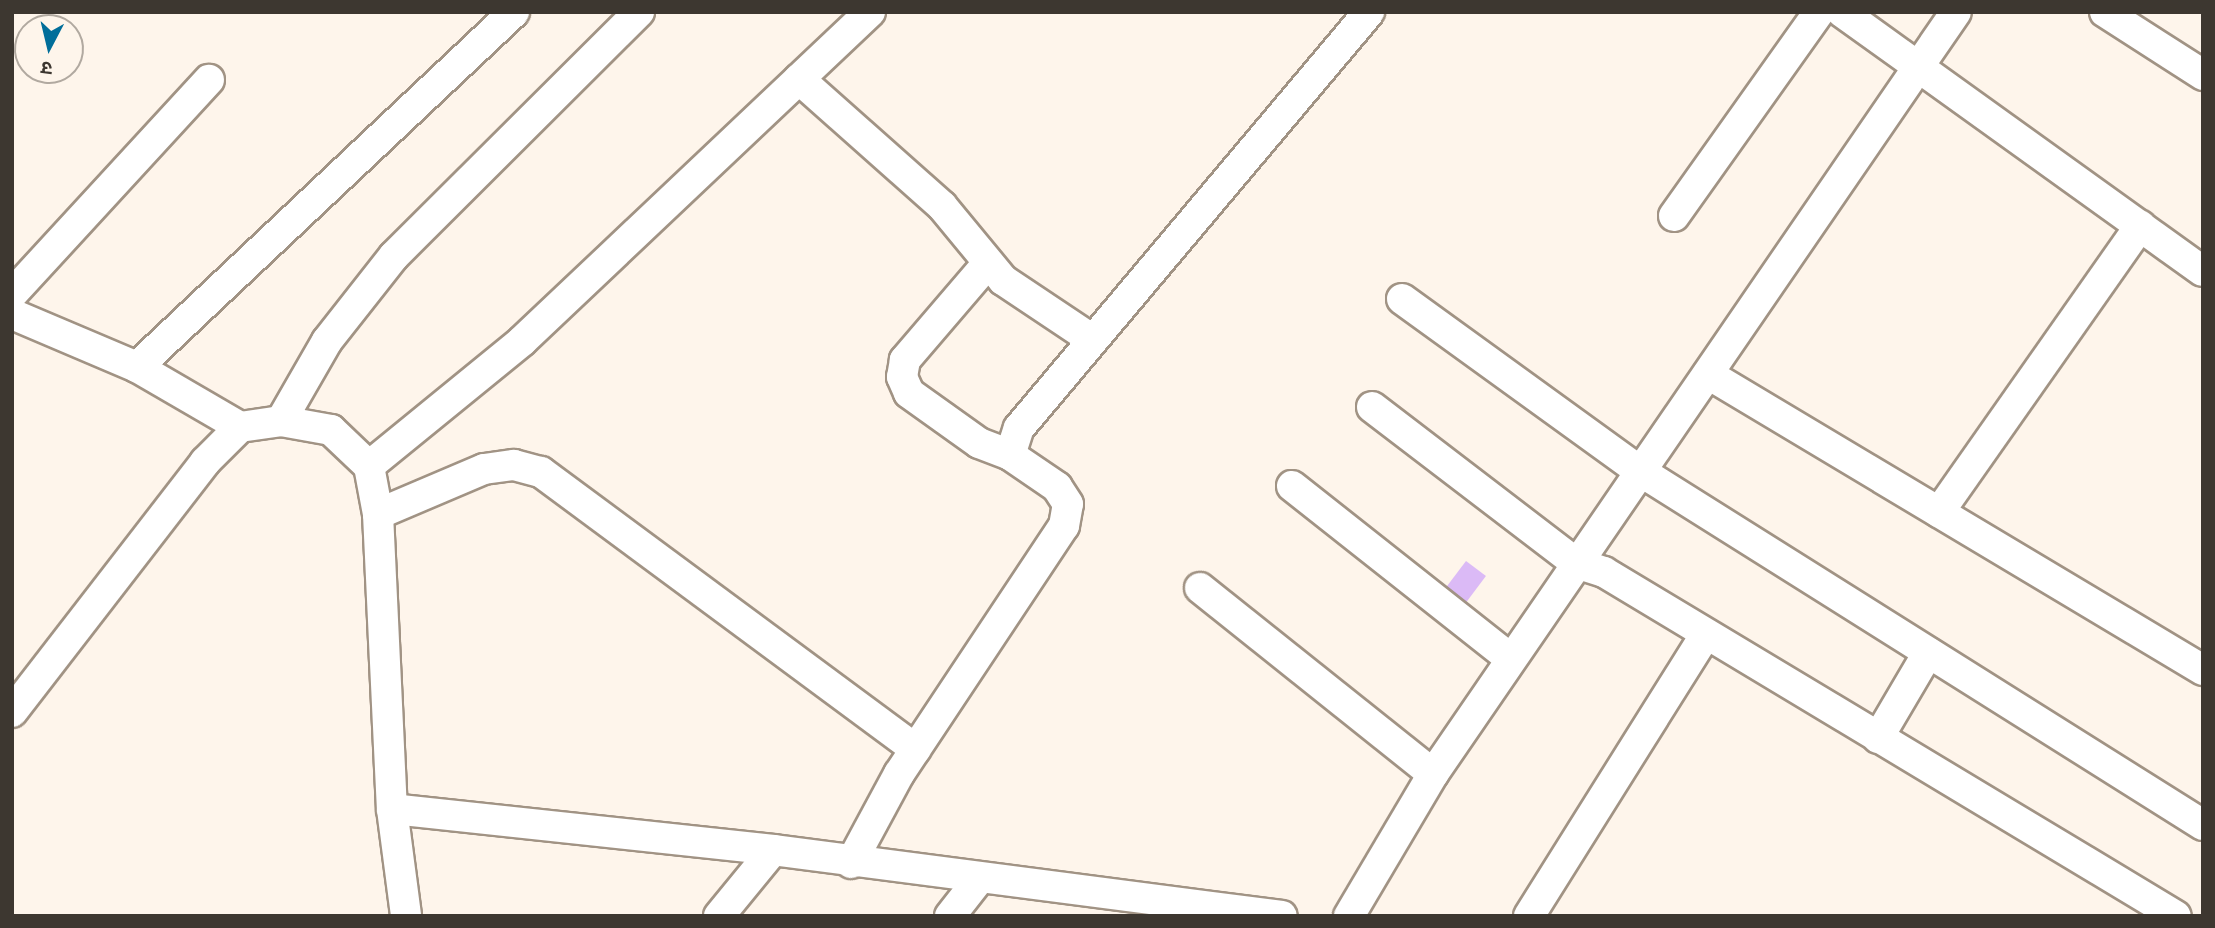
<!DOCTYPE html>
<html>
<head>
<meta charset="utf-8">
<style>
  body { margin:0 }
  #map { position:relative; width:2215px; height:928px; overflow:hidden; background:#fef5eb; font-family:Signika,"Noto Sans Devanagari",sans-serif }
  div>[style] { position:absolute }
  .building>* { inset:0; background:#dbbaf6; transform-origin:0 0 }
  .roads { filter:drop-shadow(2px 0 #a19384) drop-shadow(-2px 0 #a19384) drop-shadow(0 2px #a19384) drop-shadow(0 -2px #a19384) }
  .minor>* { height:30px; margin:-15px; padding:0 15px; transform-origin:15px; border-radius:15px; background:#fff }
  span { translate:-50% -50%; white-space:nowrap; text-align:center; line-height:1.15; -webkit-text-stroke:7px #fef5eb; paint-order:stroke }
  .frame { position:absolute; inset:0; border:14px solid #3d3730; pointer-events:none }
  .north { position:absolute; left:14px; top:14px; width:70px; height:70px; box-sizing:border-box; background:#fef5eb; border:2px solid #b1a9a0; border-radius:50%; rotate:187deg; font-size:19px; font-weight:700; line-height:28px; text-align:center; color:#3d3730 }
  .north::after { content:''; display:block; margin:auto; width:24px; height:32px; background:#016e9a; clip-path:polygon(50% 0,100% 100%,50% 72%,0 100%) }
</style>
</head>
<body>
<div id="map">
  <div class="building">
    <div style="left:1466px;top:561px;width:25px;height:38px;rotate:37deg"></div>
  </div>
  <div class="roads">
    <div class="minor">
      <div style="left:1842px;top:12px;width:444px;rotate:35.7deg"></div>
      <div style="left:2105px;top:12px;width:117px;rotate:32.7deg"></div>
      <div style="left:799px;top:79px;width:191px;rotate:41.6deg"></div>
      <div style="left:942px;top:206px;width:96px;rotate:50.5deg"></div>
      <div style="left:1003px;top:280px;width:108px;rotate:33.7deg"></div>
      <div style="left:1674px;top:216px;width:250px;rotate:-54.6deg"></div>
      <div style="left:988px;top:263px;width:128px;rotate:130.6deg"></div>
      <div style="left:905px;top:360px;width:17px;rotate:100deg"></div>
      <div style="left:902px;top:377px;width:17px;rotate:66deg"></div>
      <div style="left:909px;top:393px;width:86px;rotate:35.5deg"></div>
      <div style="left:979px;top:443px;width:33px;rotate:21deg"></div>
      <div style="left:12px;top:294px;width:291px;rotate:-47.4deg"></div>
      <div style="left:1402px;top:299px;width:294px;rotate:35.9deg"></div>
      <div style="left:1640px;top:471px;width:665px;rotate:32.16deg"></div>
      <div style="left:12px;top:314px;width:136px;rotate:23deg"></div>
      <div style="left:137px;top:367px;width:119px;rotate:30.2deg"></div>
      <div style="left:137px;top:367px;width:518px;rotate:-43.28deg"></div>
      <div style="left:1708px;top:374px;width:577px;rotate:30.88deg"></div>
      <div style="left:1372px;top:407px;width:257px;rotate:37.4deg"></div>
      <div style="left:1576px;top:563px;width:29px;rotate:18deg"></div>
      <div style="left:1604px;top:572px;width:667px;rotate:31.02deg"></div>
      <div style="left:281px;top:421px;width:92px;rotate:-60.1deg"></div>
      <div style="left:327px;top:341px;width:108px;rotate:-51.8deg"></div>
      <div style="left:394px;top:256px;width:346px;rotate:-44.9deg"></div>
      <div style="left:369px;top:466px;width:198px;rotate:-39.2deg"></div>
      <div style="left:522px;top:341px;width:479px;rotate:-43.4deg"></div>
      <div style="left:1292px;top:486px;width:279px;rotate:38.3deg"></div>
      <div style="left:1939px;top:512px;width:350px;rotate:-54.9deg"></div>
      <div style="left:378px;top:514px;width:115px;rotate:-23deg"></div>
      <div style="left:484px;top:469px;width:30px;rotate:-8deg"></div>
      <div style="left:514px;top:465px;width:28px;rotate:15deg"></div>
      <div style="left:541px;top:472px;width:466px;rotate:36.5deg"></div>
      <div style="left:1200px;top:588px;width:298px;rotate:38.6deg"></div>
      <div style="left:12px;top:712px;width:316px;rotate:-52.3deg"></div>
      <div style="left:205px;top:462px;width:49px;rotate:-45deg"></div>
      <div style="left:240px;top:427px;width:41px;rotate:-8.3deg"></div>
      <div style="left:281px;top:421px;width:51px;rotate:10.2deg"></div>
      <div style="left:331px;top:430px;width:52px;rotate:43.5deg"></div>
      <div style="left:369px;top:466px;width:49px;rotate:79.4deg"></div>
      <div style="left:378px;top:514px;width:295px;rotate:87.3deg"></div>
      <div style="left:392px;top:809px;width:108px;rotate:82.5deg"></div>
      <div style="left:1878px;top:738px;width:99px;rotate:-59.5deg"></div>
      <div style="left:392px;top:809px;width:383px;rotate:6.1deg"></div>
      <div style="left:773px;top:850px;width:513px;rotate:7.39deg"></div>
      <div style="left:851px;top:863px;width:101px;rotate:-61.7deg"></div>
      <div style="left:899px;top:774px;width:298px;rotate:-56.4deg"></div>
      <div style="left:1064px;top:526px;width:22px;rotate:-80deg"></div>
      <div style="left:1068px;top:504px;width:20px;rotate:-123deg"></div>
      <div style="left:1057px;top:487px;width:57px;rotate:-145.8deg"></div>
      <div style="left:1010px;top:455px;width:28px;rotate:-72deg"></div>
      <div style="left:1019px;top:428px;width:544px;rotate:-49.92deg"></div>
      <div style="left:719px;top:916px;width:85px;rotate:-50.7deg"></div>
      <div style="left:950px;top:916px;width:47px;rotate:-51.9deg"></div>
      <div style="left:1349px;top:916px;width:165px;rotate:-59.4deg"></div>
      <div style="left:1433px;top:774px;width:924px;rotate:-55.54deg"></div>
      <div style="left:1529px;top:916px;width:333px;rotate:-57.9deg"></div>
    </div>
  </div>
  <div class="frame"></div>
  <div class="north">उ</div>
</div>
</body>
</html>
